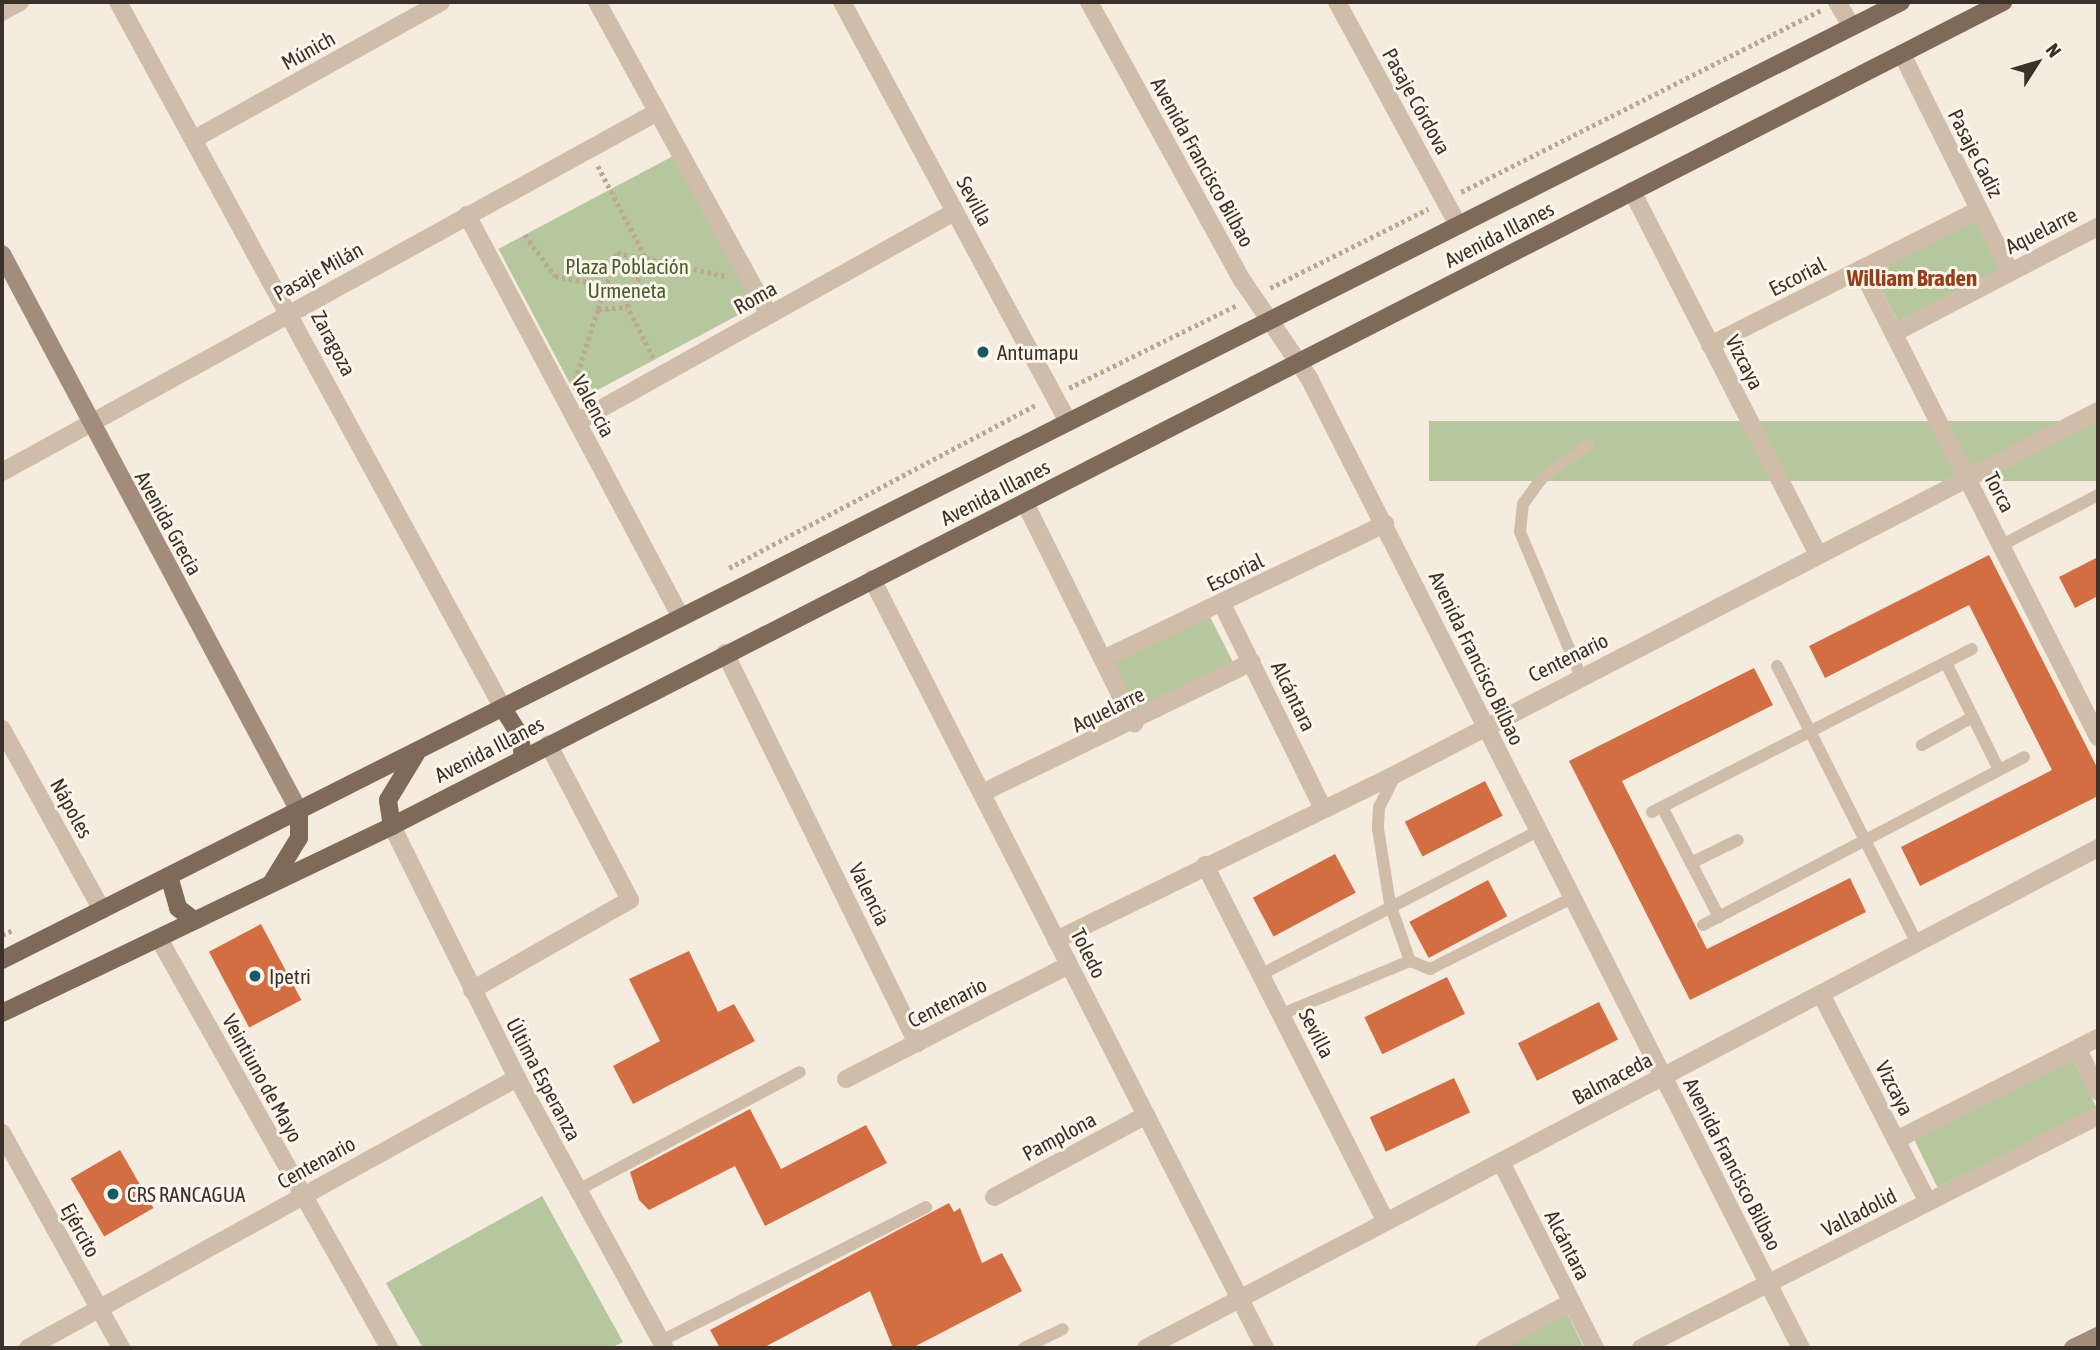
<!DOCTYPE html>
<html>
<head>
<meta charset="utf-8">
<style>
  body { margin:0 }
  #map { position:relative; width:2100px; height:1350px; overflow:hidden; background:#f5ecdf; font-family:"Asap Condensed",sans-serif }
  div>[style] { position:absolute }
  .green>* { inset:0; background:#b6c79d; transform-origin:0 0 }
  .building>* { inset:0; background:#d26e41; transform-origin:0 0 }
  .path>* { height:4.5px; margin-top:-2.25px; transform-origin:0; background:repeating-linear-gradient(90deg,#bca793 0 3.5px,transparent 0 7px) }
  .lane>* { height:12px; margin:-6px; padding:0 6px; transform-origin:6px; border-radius:6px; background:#cfbda9 }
  .street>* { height:18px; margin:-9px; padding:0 9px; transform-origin:9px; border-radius:9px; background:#cfbda9 }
  .secondary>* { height:18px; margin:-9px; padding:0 9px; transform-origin:9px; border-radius:9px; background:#a48c7a }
  .primary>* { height:18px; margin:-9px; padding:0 9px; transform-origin:9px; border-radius:9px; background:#7f6959 }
  .dots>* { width:19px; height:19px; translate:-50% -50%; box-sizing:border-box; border:4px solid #fcf6ed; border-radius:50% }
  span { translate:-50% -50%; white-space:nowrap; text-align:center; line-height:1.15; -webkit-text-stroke:6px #fcf6ed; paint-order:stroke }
  .street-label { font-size:21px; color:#3c312a }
  .park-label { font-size:21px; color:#475d2a }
  .poi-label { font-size:21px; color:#3c312a }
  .left { translate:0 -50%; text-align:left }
  .neighbourhood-label { font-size:23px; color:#943f1a; font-weight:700 }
  .frame { position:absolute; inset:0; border:4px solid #3c312a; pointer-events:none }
  .north { position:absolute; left:2002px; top:28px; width:70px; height:70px; -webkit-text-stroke:5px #fcf6ed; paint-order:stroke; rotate:53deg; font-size:19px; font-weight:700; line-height:28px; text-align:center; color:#3c312a }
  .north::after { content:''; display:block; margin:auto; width:24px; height:32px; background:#3c312a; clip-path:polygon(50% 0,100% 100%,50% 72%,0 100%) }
</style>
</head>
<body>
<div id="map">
  <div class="green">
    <div style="left:675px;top:155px;width:171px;height:200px;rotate:62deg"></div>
    <div style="left:1978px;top:219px;width:56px;height:118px;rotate:63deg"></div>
    <div style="left:2098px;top:421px;width:60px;height:669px;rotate:90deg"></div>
    <div style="left:1206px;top:609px;width:63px;height:122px;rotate:63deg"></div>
    <div style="left:2072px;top:1057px;width:58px;height:178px;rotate:64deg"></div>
    <div style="clip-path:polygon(542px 1196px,623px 1342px,611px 1348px,423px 1348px,386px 1283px)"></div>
    <div style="clip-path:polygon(1567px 1313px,1584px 1348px,1491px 1348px)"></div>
  </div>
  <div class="building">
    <div style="clip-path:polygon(1989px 555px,2098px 769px,2098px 796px,1920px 886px,1901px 847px,2052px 770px,1969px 605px,1825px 678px,1809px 646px)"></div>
    <div style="clip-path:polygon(2098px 557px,2098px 596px,2075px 608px,2059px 577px)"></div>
    <div style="clip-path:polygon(1754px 668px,1773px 705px,1622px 781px,1707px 949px,1850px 878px,1866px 912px,1690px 1000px,1569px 761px)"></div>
    <div style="left:1485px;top:781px;width:39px;height:90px;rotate:63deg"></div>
    <div style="left:1335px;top:854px;width:44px;height:93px;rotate:62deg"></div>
    <div style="left:1488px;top:880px;width:41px;height:89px;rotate:62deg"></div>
    <div style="left:261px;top:924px;width:86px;height:59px;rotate:62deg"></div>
    <div style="clip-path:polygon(689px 951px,718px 1012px,734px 1004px,755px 1041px,633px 1104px,613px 1066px,660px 1041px,629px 979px)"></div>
    <div style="left:1447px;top:977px;width:41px;height:92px;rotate:64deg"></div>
    <div style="left:1599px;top:1002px;width:42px;height:91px;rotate:63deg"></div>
    <div style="left:1454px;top:1078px;width:38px;height:93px;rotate:65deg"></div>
    <div style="clip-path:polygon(750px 1109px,781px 1169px,866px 1125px,887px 1163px,765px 1226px,735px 1166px,649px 1210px,639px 1200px,630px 1172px)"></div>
    <div style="left:120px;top:1150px;width:67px;height:57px;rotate:60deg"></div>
    <div style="clip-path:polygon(949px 1203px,954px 1212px,960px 1208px,982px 1263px,1002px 1253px,1022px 1291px,912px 1348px,893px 1348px,870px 1291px,763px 1348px,720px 1348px,710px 1330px)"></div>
  </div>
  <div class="path">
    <div style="left:598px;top:166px;width:104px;rotate:62.4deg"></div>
    <div style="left:1461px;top:192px;width:404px;rotate:-26.8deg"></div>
    <div style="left:525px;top:235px;width:51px;rotate:53.8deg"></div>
    <div style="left:555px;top:276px;width:53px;rotate:10.9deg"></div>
    <div style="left:1270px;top:288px;width:177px;rotate:-26.6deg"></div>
    <div style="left:598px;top:309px;width:59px;rotate:-71.3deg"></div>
    <div style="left:617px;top:253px;width:28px;rotate:10deg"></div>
    <div style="left:653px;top:358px;width:57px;rotate:-117deg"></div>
    <div style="left:627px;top:307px;width:53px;rotate:-68.8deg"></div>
    <div style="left:646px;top:258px;width:81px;rotate:12.8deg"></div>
    <div style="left:575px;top:380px;width:75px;rotate:-72.1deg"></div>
    <div style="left:598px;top:309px;width:29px;rotate:-4deg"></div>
    <div style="left:1069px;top:388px;width:187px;rotate:-26.3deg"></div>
    <div style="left:729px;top:568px;width:349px;rotate:-28deg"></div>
    <div style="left:2px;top:935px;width:14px;rotate:-25deg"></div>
  </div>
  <div class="lane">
    <div style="left:2002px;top:545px;width:108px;rotate:-27.5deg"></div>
    <div style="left:1946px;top:663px;width:119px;rotate:63.6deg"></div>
    <div style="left:1777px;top:666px;width:310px;rotate:63.2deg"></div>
    <div style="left:1581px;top:677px;width:157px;rotate:-112.8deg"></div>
    <div style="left:1520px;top:532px;width:28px;rotate:-84deg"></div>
    <div style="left:1523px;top:504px;width:31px;rotate:-54deg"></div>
    <div style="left:1541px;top:479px;width:58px;rotate:-35.9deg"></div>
    <div style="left:1922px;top:745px;width:58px;rotate:-28.8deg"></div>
    <div style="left:1396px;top:774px;width:37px;rotate:117deg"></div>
    <div style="left:1379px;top:807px;width:22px;rotate:93deg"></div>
    <div style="left:1378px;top:829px;width:76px;rotate:80.9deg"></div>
    <div style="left:1390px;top:904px;width:60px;rotate:70.7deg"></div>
    <div style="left:1662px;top:807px;width:124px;rotate:62.6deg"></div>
    <div style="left:1652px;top:812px;width:359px;rotate:-27deg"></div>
    <div style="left:1691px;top:863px;width:52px;rotate:-26.1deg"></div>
    <div style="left:1703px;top:925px;width:362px;rotate:-27.6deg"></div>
    <div style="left:1262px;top:974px;width:311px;rotate:-27.4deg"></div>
    <div style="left:1282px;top:1014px;width:139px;rotate:-22.5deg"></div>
    <div style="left:1410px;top:961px;width:22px;rotate:22deg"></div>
    <div style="left:1430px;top:969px;width:159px;rotate:-26.6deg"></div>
    <div style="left:578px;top:1190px;width:251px;rotate:-28deg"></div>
    <div style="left:661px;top:1341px;width:297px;rotate:-26.8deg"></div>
    <div style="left:1024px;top:1348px;width:43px;rotate:-26deg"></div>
  </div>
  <div class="street">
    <div style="left:118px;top:2px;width:806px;rotate:61.4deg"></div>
    <div style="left:597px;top:2px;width:357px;rotate:61.2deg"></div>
    <div style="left:842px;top:2px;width:477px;rotate:61.7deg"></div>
    <div style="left:1089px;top:2px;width:317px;rotate:61.2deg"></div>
    <div style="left:1242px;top:280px;width:119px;rotate:55.6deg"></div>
    <div style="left:1309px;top:378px;width:1088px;rotate:63.11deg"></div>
    <div style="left:1337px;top:2px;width:251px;rotate:61.5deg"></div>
    <div style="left:1837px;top:2px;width:29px;rotate:59deg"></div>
    <div style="left:2px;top:12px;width:21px;rotate:-29deg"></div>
    <div style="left:1902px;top:54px;width:243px;rotate:63.6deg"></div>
    <div style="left:196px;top:138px;width:280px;rotate:-29deg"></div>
    <div style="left:1632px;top:191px;width:408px;rotate:62.9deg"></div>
    <div style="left:467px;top:215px;width:456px;rotate:62deg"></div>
    <div style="left:1861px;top:269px;width:525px;rotate:63.14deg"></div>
    <div style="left:1894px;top:333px;width:230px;rotate:-27.5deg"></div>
    <div style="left:1710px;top:345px;width:301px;rotate:-26.7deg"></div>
    <div style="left:577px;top:422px;width:432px;rotate:-29.1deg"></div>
    <div style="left:2px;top:472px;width:747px;rotate:-28.79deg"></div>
    <div style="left:1025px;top:503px;width:246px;rotate:63.6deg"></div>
    <div style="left:872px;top:579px;width:864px;rotate:62.93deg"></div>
    <div style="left:1222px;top:604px;width:228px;rotate:63.7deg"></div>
    <div style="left:725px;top:653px;width:435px;rotate:63.8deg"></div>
    <div style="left:1103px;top:659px;width:313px;rotate:-25.6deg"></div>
    <div style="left:2px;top:729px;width:207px;rotate:61.1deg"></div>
    <div style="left:982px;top:793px;width:300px;rotate:-25.9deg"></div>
    <div style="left:392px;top:826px;width:281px;rotate:63.6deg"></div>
    <div style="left:517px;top:1078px;width:308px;rotate:61.3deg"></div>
    <div style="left:1205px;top:865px;width:400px;rotate:63.1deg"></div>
    <div style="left:159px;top:939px;width:469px;rotate:60.6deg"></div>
    <div style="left:1056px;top:940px;width:378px;rotate:-26deg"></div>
    <div style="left:1396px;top:774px;width:790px;rotate:-27.34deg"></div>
    <div style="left:472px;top:990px;width:182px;rotate:-29.7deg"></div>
    <div style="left:630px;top:900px;width:176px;rotate:-117.7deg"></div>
    <div style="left:1821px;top:994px;width:234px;rotate:62.8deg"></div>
    <div style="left:2078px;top:1049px;width:47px;rotate:64.5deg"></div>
    <div style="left:846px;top:1079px;width:250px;rotate:-27.1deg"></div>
    <div style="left:2px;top:1133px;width:246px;rotate:61deg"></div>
    <div style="left:1896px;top:1140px;width:226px;rotate:-26.8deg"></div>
    <div style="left:1501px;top:1162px;width:208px;rotate:63.2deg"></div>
    <div style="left:994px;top:1197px;width:173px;rotate:-28.3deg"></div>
    <div style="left:28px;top:1348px;width:559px;rotate:-28.91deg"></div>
    <div style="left:1146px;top:1348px;width:1075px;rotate:-27.71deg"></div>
    <div style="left:1485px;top:1348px;width:98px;rotate:-27.9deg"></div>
    <div style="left:1641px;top:1348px;width:513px;rotate:-26.92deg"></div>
  </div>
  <div class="secondary">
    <div style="left:2px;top:254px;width:631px;rotate:61.93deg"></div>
    <div style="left:2073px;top:1348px;width:28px;rotate:-26deg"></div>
  </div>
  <div class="primary">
    <div style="left:504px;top:710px;width:31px;rotate:58deg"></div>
    <div style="left:520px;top:736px;width:22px;rotate:82deg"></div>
    <div style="left:392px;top:826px;width:26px;rotate:-99deg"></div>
    <div style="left:388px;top:800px;width:54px;rotate:-58.7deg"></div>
    <div style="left:169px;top:876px;width:33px;rotate:74deg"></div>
    <div style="left:178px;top:908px;width:21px;rotate:37deg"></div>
    <div style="left:272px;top:882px;width:52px;rotate:-58.5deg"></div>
    <div style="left:299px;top:838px;width:27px;rotate:-90deg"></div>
    <div style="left:2px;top:960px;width:2127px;rotate:-26.77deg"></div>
    <div style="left:2px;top:1013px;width:433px;rotate:-25.6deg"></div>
    <div style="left:392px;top:826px;width:1810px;rotate:-27.09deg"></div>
  </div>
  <div class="dots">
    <div style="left:983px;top:352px;background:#1a5963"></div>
    <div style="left:255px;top:976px;background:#1a5963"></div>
    <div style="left:113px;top:1194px;background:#1a5963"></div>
  </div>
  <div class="street-label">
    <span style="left:308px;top:50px;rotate:-29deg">Múnich</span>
    <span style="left:1417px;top:101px;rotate:61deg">Pasaje Córdova</span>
    <span style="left:1976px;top:153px;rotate:63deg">Pasaje Cadiz</span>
    <span style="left:1203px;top:162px;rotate:61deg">Avenida Francisco Bilbao</span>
    <span style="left:975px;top:201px;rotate:62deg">Sevilla</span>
    <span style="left:2041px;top:230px;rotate:-27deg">Aquelarre</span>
    <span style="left:1499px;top:234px;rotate:-27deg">Avenida Illanes</span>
    <span style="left:318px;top:271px;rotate:-29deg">Pasaje Milán</span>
    <span style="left:1797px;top:276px;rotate:-27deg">Escorial</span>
    <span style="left:755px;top:297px;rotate:-29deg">Roma</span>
    <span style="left:334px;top:343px;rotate:62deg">Zaragoza</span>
    <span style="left:1745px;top:362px;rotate:63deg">Vizcaya</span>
    <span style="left:594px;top:406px;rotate:62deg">Valencia</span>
    <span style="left:995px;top:492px;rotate:-27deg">Avenida Illanes</span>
    <span style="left:2000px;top:492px;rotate:63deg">Torca</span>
    <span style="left:169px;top:523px;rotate:61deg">Avenida Grecia</span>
    <span style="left:1235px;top:572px;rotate:-26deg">Escorial</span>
    <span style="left:1568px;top:657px;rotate:-26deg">Centenario</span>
    <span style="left:1477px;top:658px;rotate:64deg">Avenida Francisco Bilbao</span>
    <span style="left:1294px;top:696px;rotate:64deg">Alcántara</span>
    <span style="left:1108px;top:709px;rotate:-26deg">Aquelarre</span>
    <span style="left:489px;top:749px;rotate:-27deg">Avenida Illanes</span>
    <span style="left:72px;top:808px;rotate:61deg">Nápoles</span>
    <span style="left:870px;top:894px;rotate:64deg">Valencia</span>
    <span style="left:1089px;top:953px;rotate:63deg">Toledo</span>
    <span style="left:947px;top:1002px;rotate:-27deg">Centenario</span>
    <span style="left:1317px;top:1033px;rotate:63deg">Sevilla</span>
    <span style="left:263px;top:1078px;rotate:61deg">Veintiuno de Mayo</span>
    <span style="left:1612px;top:1078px;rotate:-28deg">Balmaceda</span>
    <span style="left:544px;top:1079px;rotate:62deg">Última Esperanza</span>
    <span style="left:1895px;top:1088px;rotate:63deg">Vizcaya</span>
    <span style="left:1059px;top:1136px;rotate:-28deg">Pamplona</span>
    <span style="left:316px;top:1162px;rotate:-29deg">Centenario</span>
    <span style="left:1733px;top:1164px;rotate:63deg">Avenida Francisco Bilbao</span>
    <span style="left:1859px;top:1212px;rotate:-27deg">Valladolid</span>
    <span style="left:81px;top:1230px;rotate:61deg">Ejército</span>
    <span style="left:1568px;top:1245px;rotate:63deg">Alcántara</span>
  </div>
  <div class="park-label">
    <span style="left:627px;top:278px">Plaza Población<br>Urmeneta</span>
  </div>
  <div class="poi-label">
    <span class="left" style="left:997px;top:352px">Antumapu</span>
    <span class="left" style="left:269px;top:976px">Ipetri</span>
    <span class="left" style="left:127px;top:1194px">CRS RANCAGUA</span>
  </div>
  <div class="neighbourhood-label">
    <span style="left:1912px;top:278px">William Braden</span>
  </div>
  <div class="frame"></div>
  <div class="north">N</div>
</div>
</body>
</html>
